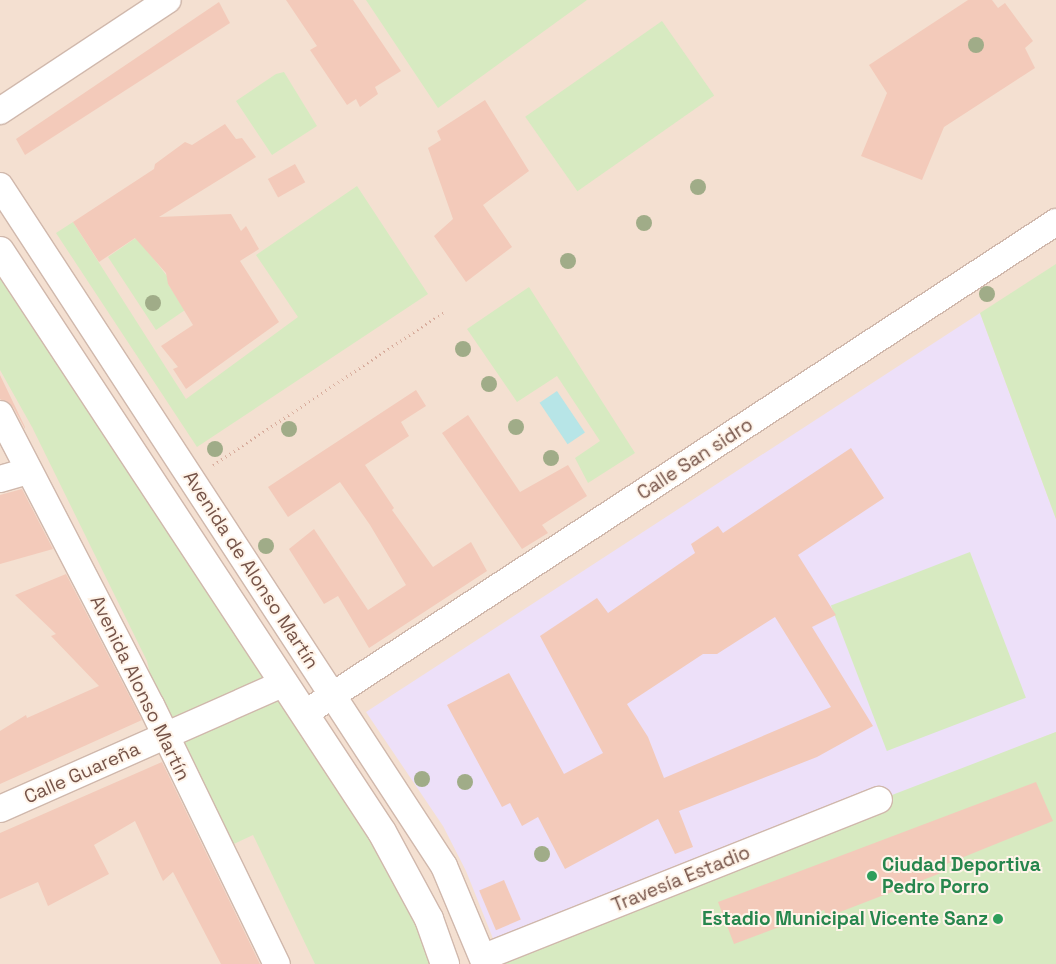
<!DOCTYPE html>
<html>
<head>
<meta charset="utf-8">
<style>
  body { margin:0 }
  #map { position:relative; width:1056px; height:964px; overflow:hidden; background:#fdf0e3; font-family:"Space Grotesk",sans-serif }
  div>[style] { position:absolute }
  .residential>* { inset:0; background:#f4e0d1; transform-origin:0 0 }
  .education>* { inset:0; background:#ede0f9 }
  .green>* { inset:0; background:#d7eac1; transform-origin:0 0 }
  .water>* { inset:0; background:#b7e5e7; transform-origin:0 0 }
  .building>* { inset:0; background:#f3caba; transform-origin:0 0 }
  .path>* { height:3px; margin-top:-1.5px; transform-origin:0; background:repeating-linear-gradient(90deg,#d8ad9d 0 1px,transparent 0 5px) }
  .roads { filter:drop-shadow(1px 0 #d0b8ac) drop-shadow(-1px 0 #d0b8ac) drop-shadow(0 1px #d0b8ac) drop-shadow(0 -1px #d0b8ac) }
  .minor>* { height:26px; margin:-13px; padding:0 13px; transform-origin:13px; border-radius:13px; background:#fff }
  .secondary>* { height:28px; margin:-14px; padding:0 14px; transform-origin:14px; border-radius:14px; background:#fff }
  .trees>* { width:16px; height:16px; margin:-8px; border-radius:50%; background:#a0ac88 }
  .dots>* { width:14px; height:14px; translate:-50% -50%; box-sizing:border-box; border:2px solid #fff4e9; border-radius:50% }
  span { translate:-50% -50%; white-space:nowrap; text-align:center; line-height:1.15; -webkit-text-stroke:4px #fff4e9; paint-order:stroke }
  .street-label { font-size:19px; color:#755348 }
  .leisure-label { font-size:19px; color:#27864d; font-weight:700 }
  .left { translate:0 -50%; text-align:left }
  .right { translate:-100% -50%; text-align:right }
</style>
</head>
<body>
<div id="map">
  <div class="residential">
    <div style="left:0;top:0;width:1056px;height:964px"></div>
  </div>
  <div class="education">
    <div style="clip-path:polygon(980px 313px,1056px 519px,1056px 732px,498px 951px,466px 871px,443px 826px,366px 712px)"></div>
  </div>
  <div class="green">
    <div style="clip-path:polygon(366px 0,587px 0,438px 108px)"></div>
    <div style="left:662px;top:21px;width:91px;height:167px;rotate:55deg"></div>
    <div style="clip-path:polygon(284px 72px,317px 126px,272px 155px,236px 101px,276px 74px)"></div>
    <div style="clip-path:polygon(357px 186px,428px 294px,197px 447px,56px 233px,73px 222px,186px 399px,298px 317px,256px 255px)"></div>
    <div style="clip-path:polygon(137px 237px,170px 280px,168px 284px,185px 310px,156px 330px,108px 257px)"></div>
    <div style="clip-path:polygon(0 251px,304px 714px,445px 964px,315px 964px,253px 835px,221px 850px,165px 737px,147px 661px,32px 427px,0 370px)"></div>
    <div style="clip-path:polygon(1056px 264px,1056px 519px,980px 313px)"></div>
    <div style="clip-path:polygon(529px 287px,635px 453px,588px 483px,575px 458px,600px 441px,557px 376px,517px 402px,467px 329px)"></div>
    <div style="left:970px;top:552px;width:156px;height:149px;rotate:69deg"></div>
    <div style="clip-path:polygon(1056px 732px,1056px 964px,501px 964px,879px 800px)"></div>
  </div>
  <div class="water">
    <div style="left:557px;top:391px;width:50px;height:21px;rotate:56deg"></div>
  </div>
  <div class="building">
    <div style="clip-path:polygon(286px 0,353px 0,401px 71px,375px 87px,378px 94px,360px 107px,356px 99px,347px 105px,310px 50px,317px 46px)"></div>
    <div style="clip-path:polygon(968px 0,992px 0,998px 8px,1005px 3px,1033px 41px,1025px 48px,1035px 68px,944px 127px,922px 180px,861px 156px,887px 93px,869px 65px)"></div>
    <div style="clip-path:polygon(219px 2px,230px 23px,25px 155px,16px 139px)"></div>
    <div style="clip-path:polygon(485px 100px,529px 171px,483px 205px,512px 247px,466px 282px,434px 236px,453px 219px,428px 148px,441px 140px,437px 131px)"></div>
    <div style="clip-path:polygon(225px 124px,236px 139px,242px 138px,256px 157px,159px 217px,231px 214px,241px 231px,246px 226px,259px 249px,240px 261px,279px 322px,186px 389px,173px 369px,178px 367px,161px 346px,193px 325px,168px 284px,166px 273px,135px 238px,99px 262px,73px 222px,154px 169px,155px 164px,185px 142px,192px 145px)"></div>
    <div style="left:295px;top:164px;width:21px;height:31px;rotate:61deg"></div>
    <div style="clip-path:polygon(0 375px,25px 427px,25px 429px,13px 407px,0 399px)"></div>
    <div style="clip-path:polygon(416px 390px,426px 406px,401px 422px,409px 436px,365px 465px,394px 508px,392px 510px,433px 567px,471px 542px,487px 571px,369px 648px,338px 596px,324px 604px,289px 549px,314px 529px,368px 610px,406px 585px,370px 525px,340px 482px,288px 517px,268px 487px)"></div>
    <div style="clip-path:polygon(468px 415px,520px 492px,568px 465px,587px 496px,542px 525px,548px 533px,522px 549px,442px 433px)"></div>
    <div style="clip-path:polygon(evenodd,851px 448px,884px 498px,798px 555px,836px 615px,812px 627px,873px 726px,817px 757px,679px 811px,693px 847px,675px 854px,658px 819px,565px 869px,538px 817px,522px 826px,510px 803px,502px 807px,447px 705px,509px 673px,564px 774px,603px 753px,540px 636px,597px 598px,608px 613px,695px 553px,691px 544px,718px 526px,723px 533px,851px 448px,775px 617px,831px 707px,664px 778px,648px 737px,627px 704px,703px 654px,717px 654px,775px 617px)"></div>
    <div style="clip-path:polygon(22px 489px,53px 549px,0 564px,0 495px)"></div>
    <div style="clip-path:polygon(66px 574px,142px 720px,0 784px,0 731px,26px 715px,27px 718px,99px 686px,51px 636px,56px 634px,15px 595px)"></div>
    <div style="clip-path:polygon(162px 762px,260px 964px,221px 964px,173px 872px,163px 881px,135px 821px,94px 845px,109px 874px,48px 906px,38px 882px,0 899px,0 833px)"></div>
    <div style="clip-path:polygon(1036px 782px,1053px 821px,939px 867px,941px 873px,827px 917px,824px 910px,734px 944px,718px 902px)"></div>
    <div style="left:504px;top:880px;width:43px;height:27px;rotate:67deg"></div>
  </div>
  <div class="path">
    <div style="left:213px;top:465px;width:277px;rotate:-33.5deg"></div>
  </div>
  <div class="roads">
    <div class="minor">
      <div style="left:0;top:111px;width:201px;rotate:-33.5deg"></div>
      <div style="left:0;top:186px;width:812px;rotate:56.86deg"></div>
      <div style="left:444px;top:866px;width:106px;rotate:67.3deg"></div>
      <div style="left:0;top:414px;width:328px;rotate:62.6deg"></div>
      <div style="left:151px;top:705px;width:288px;rotate:64.1deg"></div>
      <div style="left:0;top:479px;width:29px;rotate:-16deg"></div>
      <div style="left:304px;top:714px;width:899px;rotate:-33.19deg"></div>
      <div style="left:0;top:809px;width:311px;rotate:-23.9deg"></div>
      <div style="left:484px;top:957px;width:425px;rotate:-21.7deg"></div>
    </div>
    <div class="secondary">
      <div style="left:0;top:251px;width:695px;rotate:56.68deg"></div>
      <div style="left:382px;top:832px;width:99px;rotate:61.6deg"></div>
      <div style="left:429px;top:919px;width:48px;rotate:70.4deg"></div>
    </div>
  </div>
  <div class="trees">
    <div style="left:976px;top:45px"></div>
    <div style="left:698px;top:187px"></div>
    <div style="left:644px;top:223px"></div>
    <div style="left:568px;top:261px"></div>
    <div style="left:987px;top:294px"></div>
    <div style="left:153px;top:303px"></div>
    <div style="left:463px;top:349px"></div>
    <div style="left:489px;top:384px"></div>
    <div style="left:516px;top:427px"></div>
    <div style="left:289px;top:429px"></div>
    <div style="left:215px;top:449px"></div>
    <div style="left:551px;top:458px"></div>
    <div style="left:266px;top:546px"></div>
    <div style="left:422px;top:779px"></div>
    <div style="left:465px;top:782px"></div>
    <div style="left:542px;top:854px"></div>
  </div>
  <div class="dots">
    <div style="left:872px;top:876px;background:#2e9e5b"></div>
    <div style="left:998px;top:919px;background:#2e9e5b"></div>
  </div>
  <div class="street-label">
    <span style="left:695px;top:459px;rotate:-33deg">Calle San sidro</span>
    <span style="left:251px;top:570px;rotate:57deg">Avenida de Alonso Martín</span>
    <span style="left:140px;top:688px;rotate:64deg">Avenida Alonso Martín</span>
    <span style="left:82px;top:773px;rotate:-24deg">Calle Guareña</span>
    <span style="left:681px;top:879px;rotate:-22deg">Travesía Estadio</span>
  </div>
  <div class="leisure-label">
    <span class="left" style="left:882px;top:876px">Ciudad Deportiva<br>Pedro Porro</span>
    <span class="right" style="left:988px;top:919px">Estadio Municipal Vicente Sanz</span>
  </div>
</div>
</body>
</html>
